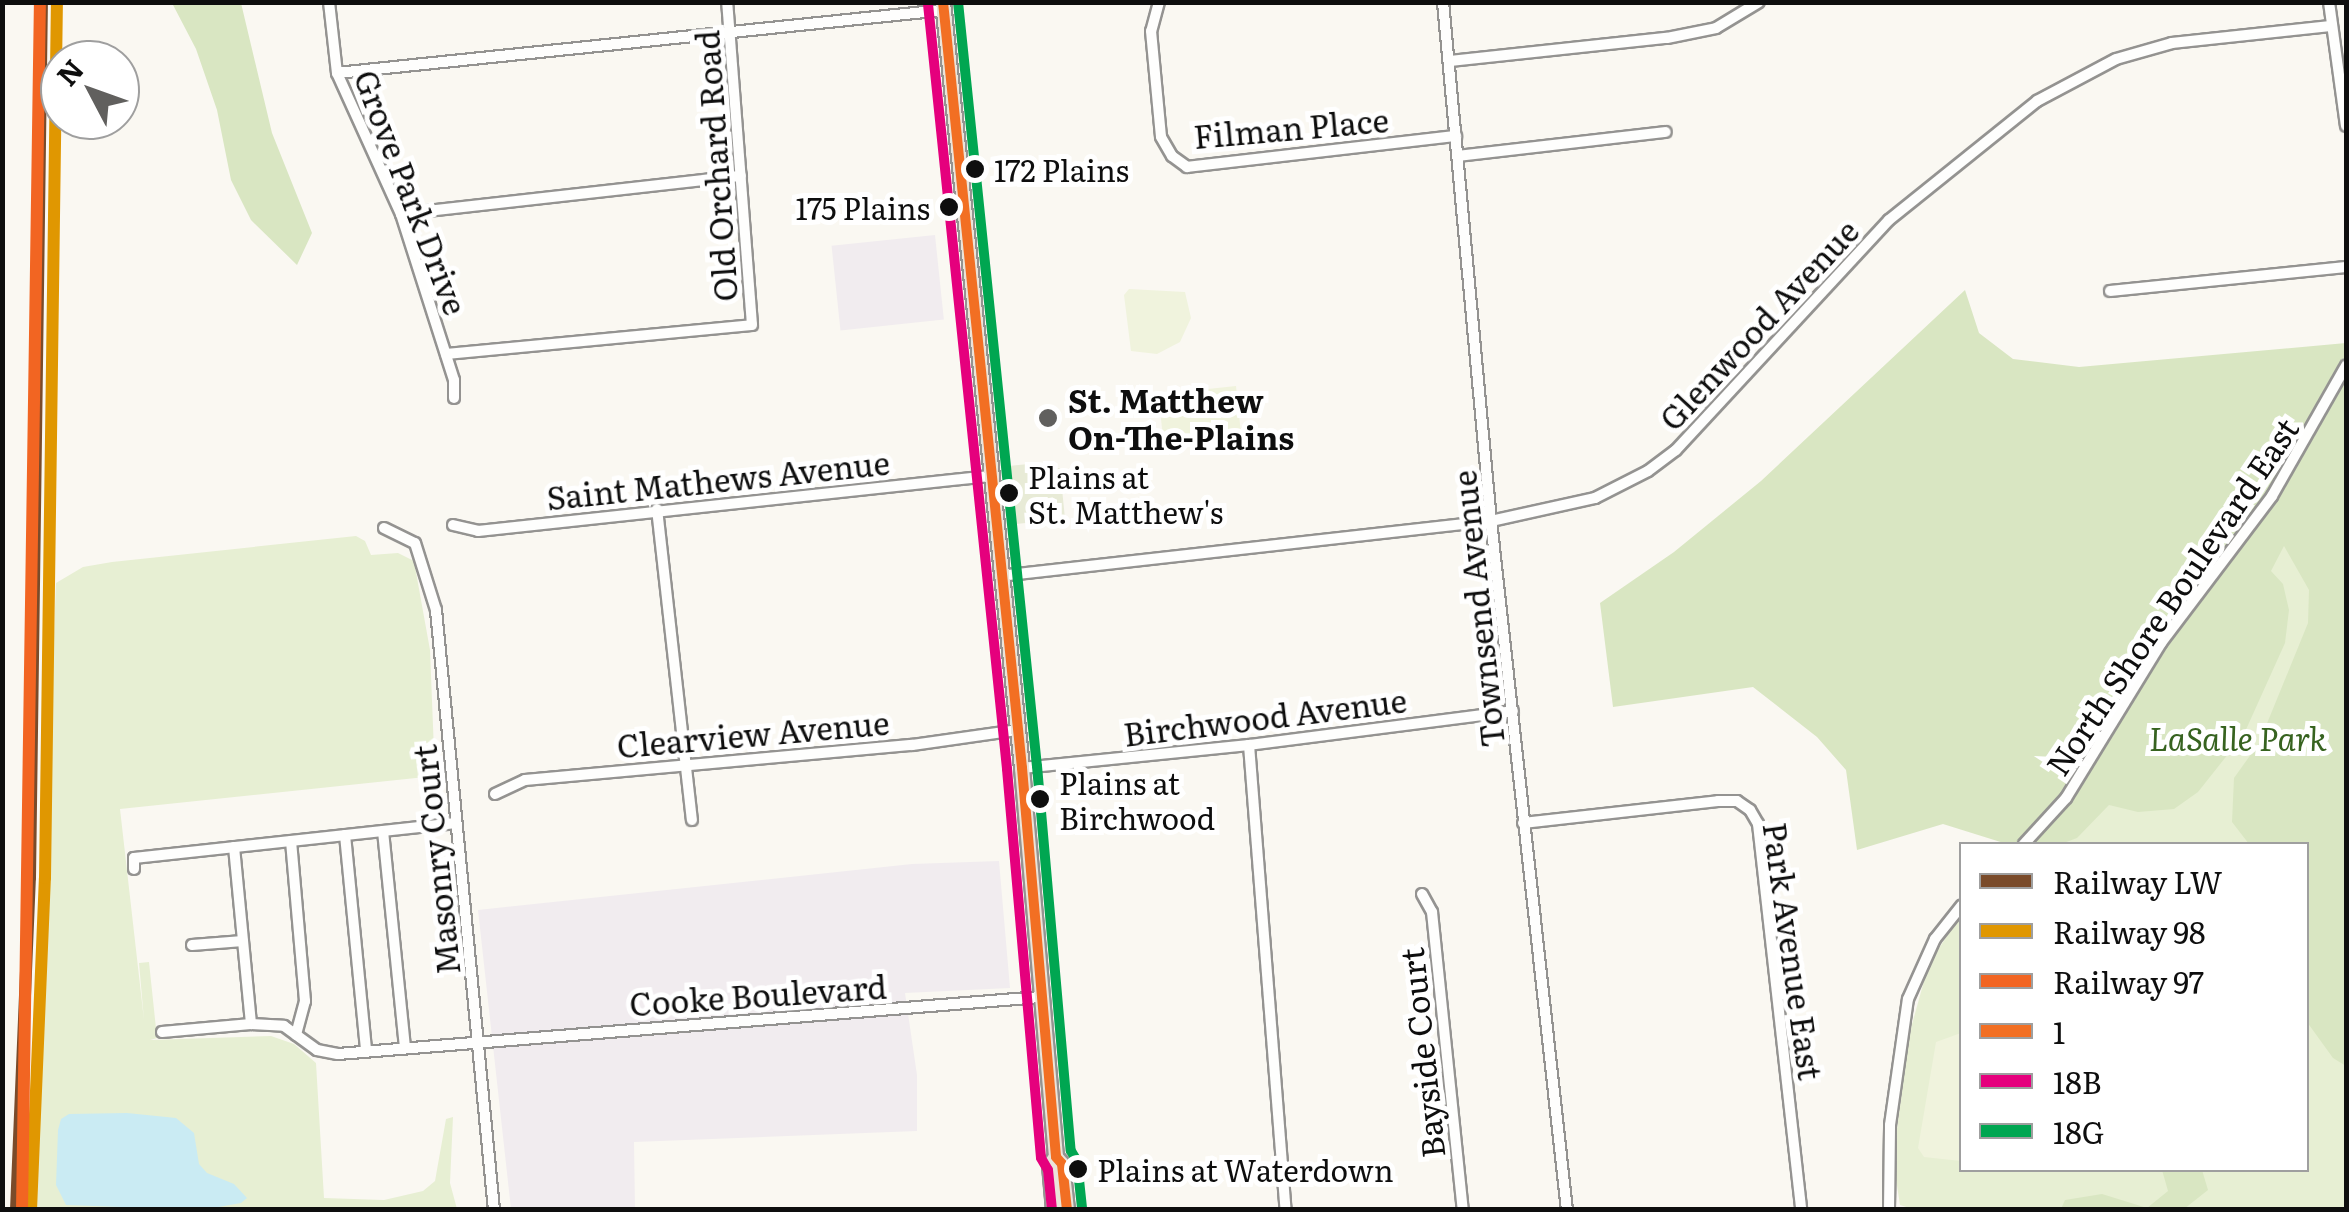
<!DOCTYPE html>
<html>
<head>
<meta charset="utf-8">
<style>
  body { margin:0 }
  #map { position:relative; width:2349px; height:1212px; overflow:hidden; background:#faf8f2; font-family:Literata,serif }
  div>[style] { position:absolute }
  .industrial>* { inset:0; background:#f1ecef; transform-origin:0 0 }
  .green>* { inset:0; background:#e7efd3 }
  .forest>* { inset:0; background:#d9e6c2 }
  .cemetery>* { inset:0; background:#e8ebd7 }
  .pitch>* { inset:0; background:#f0f3dd; transform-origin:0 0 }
  .water>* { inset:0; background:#caebf3 }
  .roads { filter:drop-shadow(2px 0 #949391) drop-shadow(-2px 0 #949391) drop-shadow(0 2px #949391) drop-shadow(0 -2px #949391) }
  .minor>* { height:10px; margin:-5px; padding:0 5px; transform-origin:5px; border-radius:5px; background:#fefefd }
  .major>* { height:14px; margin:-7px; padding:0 7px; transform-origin:7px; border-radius:7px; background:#ebe4da }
  .bus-1>* { height:10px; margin:-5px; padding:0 5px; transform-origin:5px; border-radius:5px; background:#f26f23 }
  .bus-2>* { height:10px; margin:-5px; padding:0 5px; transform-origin:5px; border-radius:5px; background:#e5007d }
  .bus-3>* { height:10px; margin:-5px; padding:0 5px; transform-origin:5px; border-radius:5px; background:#00a651 }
  .rail-1>* { height:12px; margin:-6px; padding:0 6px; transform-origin:6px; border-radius:6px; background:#7a4b2a }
  .rail-2>* { height:12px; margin:-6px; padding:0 6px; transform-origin:6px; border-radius:6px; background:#e09701 }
  .rail-3>* { height:12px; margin:-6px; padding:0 6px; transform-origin:6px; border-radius:6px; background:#f26522 }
  .dots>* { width:28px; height:28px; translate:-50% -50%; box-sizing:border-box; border:5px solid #fff; border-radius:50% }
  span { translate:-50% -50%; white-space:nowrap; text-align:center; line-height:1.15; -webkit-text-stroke:10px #fff; paint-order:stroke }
  .bus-label { font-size:30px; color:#0e0e0e }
  .left { translate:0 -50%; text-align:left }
  .right { translate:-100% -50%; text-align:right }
  .street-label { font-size:32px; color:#0e0e0e }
  .poi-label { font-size:32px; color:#0e0e0e; font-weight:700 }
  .park-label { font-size:32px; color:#376320; font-style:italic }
  .frame { position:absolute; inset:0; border:5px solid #0e0e0e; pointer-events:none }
  .legend { position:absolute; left:1959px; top:842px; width:350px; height:330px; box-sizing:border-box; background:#fff; border:2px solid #9f9f9f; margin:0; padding:12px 18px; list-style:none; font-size:30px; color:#0e0e0e }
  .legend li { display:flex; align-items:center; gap:20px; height:50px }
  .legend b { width:50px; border:2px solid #9f9f9f }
  .north { position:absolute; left:40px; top:40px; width:100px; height:100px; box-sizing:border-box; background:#fff; border:2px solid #9f9f9f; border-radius:50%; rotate:311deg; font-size:28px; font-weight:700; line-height:40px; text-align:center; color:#0e0e0e }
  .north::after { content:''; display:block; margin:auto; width:35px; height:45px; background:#61605e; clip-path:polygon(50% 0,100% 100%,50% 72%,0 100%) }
</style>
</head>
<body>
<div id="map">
  <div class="industrial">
    <div style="left:935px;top:235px;width:85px;height:104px;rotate:84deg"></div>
    <div style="clip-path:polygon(999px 861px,1010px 988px,905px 993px,917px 1075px,917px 1131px,634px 1142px,635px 1209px,511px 1209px,478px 910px,912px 864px)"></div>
  </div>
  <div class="green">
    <div style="clip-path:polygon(2346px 383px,2346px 1209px,1916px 1210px,1900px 1205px,1893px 1160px,1909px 1035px,1929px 963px,1961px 915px,1962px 1170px,2306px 1170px,2306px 844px,2033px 844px)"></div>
    <div style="clip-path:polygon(356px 536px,365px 541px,371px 555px,398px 553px,414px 561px,430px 650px,435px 776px,120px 809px,144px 1020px,139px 963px,149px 962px,157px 1038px,150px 1040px,271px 1036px,294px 1044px,316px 1063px,324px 1198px,384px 1200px,423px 1191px,435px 1181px,446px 1119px,453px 1117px,450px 1183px,457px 1209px,31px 1210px,56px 583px,83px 567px,112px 562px)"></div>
  </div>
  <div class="forest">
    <div style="clip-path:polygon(172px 3px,241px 3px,272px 133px,312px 233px,297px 265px,251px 220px,231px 180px,217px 110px,196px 49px)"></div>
    <div style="clip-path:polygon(1965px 290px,1979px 333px,2013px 359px,2079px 367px,2346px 343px,2346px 1066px,2333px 1058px,2307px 1022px,2306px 844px,2249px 844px,2232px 822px,2234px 778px,2259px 743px,2308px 623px,2309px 590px,2284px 546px,2271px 571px,2283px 584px,2289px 610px,2285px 643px,2244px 734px,2198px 792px,2174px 809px,2138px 812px,2109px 805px,2077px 838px,2061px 844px,2007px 844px,1943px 824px,1857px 850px,1846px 770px,1817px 737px,1753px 687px,1613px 707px,1600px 603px,1674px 552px,1761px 481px)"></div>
    <div style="clip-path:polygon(2162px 1170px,2202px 1170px,2208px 1190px,2184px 1209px,2061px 1209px,2065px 1200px,2102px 1194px,2147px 1208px,2168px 1191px)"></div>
  </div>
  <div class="cemetery">
    <div style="clip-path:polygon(1048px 462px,1050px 469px,1060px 468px,1065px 519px,1015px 524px,1009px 466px)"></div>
  </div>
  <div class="pitch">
    <div style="clip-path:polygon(1129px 289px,1185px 292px,1191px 318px,1180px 342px,1157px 354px,1131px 351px,1124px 295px)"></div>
    <div style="left:1236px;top:386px;width:47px;height:78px;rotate:84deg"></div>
    <div style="clip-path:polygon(1961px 1033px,1961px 1161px,1924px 1157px,1918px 1148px,1936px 1042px)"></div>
  </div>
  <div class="water">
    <div style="clip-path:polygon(69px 1114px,127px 1113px,176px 1118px,194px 1133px,199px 1164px,207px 1173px,234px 1184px,247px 1198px,241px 1203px,202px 1210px,66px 1205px,56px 1185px,58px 1130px,61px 1119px)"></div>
  </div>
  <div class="roads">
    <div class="minor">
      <div style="left:329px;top:2px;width:71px;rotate:83.6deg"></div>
      <div style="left:337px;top:73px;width:155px;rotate:65.6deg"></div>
      <div style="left:401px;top:214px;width:174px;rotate:72.3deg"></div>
      <div style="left:454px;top:380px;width:18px;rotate:90deg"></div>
      <div style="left:1159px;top:2px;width:30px;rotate:105deg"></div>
      <div style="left:1151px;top:31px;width:106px;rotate:84.6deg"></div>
      <div style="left:1161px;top:137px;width:22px;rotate:60deg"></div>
      <div style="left:1172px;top:156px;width:19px;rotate:36deg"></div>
      <div style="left:1187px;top:167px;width:271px;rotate:-6.6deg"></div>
      <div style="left:1443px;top:2px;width:521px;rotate:84.72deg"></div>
      <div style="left:1491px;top:521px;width:693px;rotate:83.71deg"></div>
      <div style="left:2329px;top:2px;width:125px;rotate:82.2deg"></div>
      <div style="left:1450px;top:61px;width:218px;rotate:-6.1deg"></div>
      <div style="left:1667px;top:38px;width:50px;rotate:-11.5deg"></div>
      <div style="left:1716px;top:28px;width:50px;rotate:-31.2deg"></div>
      <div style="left:337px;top:73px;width:610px;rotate:-5.93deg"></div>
      <div style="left:1458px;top:156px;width:209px;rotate:-6.6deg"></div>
      <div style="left:401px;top:214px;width:342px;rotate:-6.4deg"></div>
      <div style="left:2110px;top:291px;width:237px;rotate:-5.8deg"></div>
      <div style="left:446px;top:354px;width:307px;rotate:-5.4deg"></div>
      <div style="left:752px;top:325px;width:324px;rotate:-94.4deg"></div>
      <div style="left:657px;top:509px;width:313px;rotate:83.6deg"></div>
      <div style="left:453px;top:525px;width:26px;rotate:13deg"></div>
      <div style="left:478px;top:531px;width:515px;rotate:-6.13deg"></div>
      <div style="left:384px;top:528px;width:34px;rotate:26deg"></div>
      <div style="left:415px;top:543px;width:70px;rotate:72.6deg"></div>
      <div style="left:436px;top:610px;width:603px;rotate:84.48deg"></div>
      <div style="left:1000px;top:576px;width:494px;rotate:-6.4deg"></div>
      <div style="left:1491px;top:521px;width:107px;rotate:-12.5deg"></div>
      <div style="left:1595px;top:498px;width:59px;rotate:-27deg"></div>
      <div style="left:1648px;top:471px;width:35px;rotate:-37deg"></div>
      <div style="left:1676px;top:450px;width:313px;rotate:-47.2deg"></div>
      <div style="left:1889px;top:220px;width:190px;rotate:-38.8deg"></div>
      <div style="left:2037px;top:101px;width:89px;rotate:-28deg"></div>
      <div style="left:2116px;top:59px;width:58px;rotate:-15.9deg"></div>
      <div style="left:2172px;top:43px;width:159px;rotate:-6.1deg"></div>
      <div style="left:1249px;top:745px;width:466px;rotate:85.5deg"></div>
      <div style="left:1022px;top:768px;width:228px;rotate:-5.8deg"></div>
      <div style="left:1249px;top:745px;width:266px;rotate:-7.3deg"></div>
      <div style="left:495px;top:794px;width:33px;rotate:-25deg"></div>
      <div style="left:525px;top:780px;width:389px;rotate:-5.2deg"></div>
      <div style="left:912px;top:745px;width:106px;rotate:-8.1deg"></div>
      <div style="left:1523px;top:823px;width:196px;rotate:-6.4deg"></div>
      <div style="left:1718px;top:801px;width:19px"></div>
      <div style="left:1737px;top:801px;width:16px;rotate:35deg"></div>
      <div style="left:1750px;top:810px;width:16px;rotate:60deg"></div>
      <div style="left:1758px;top:824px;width:388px;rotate:83.6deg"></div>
      <div style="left:383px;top:831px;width:218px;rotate:84.2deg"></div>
      <div style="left:345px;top:835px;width:217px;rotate:84.4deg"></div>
      <div style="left:291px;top:841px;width:161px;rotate:85deg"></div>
      <div style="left:305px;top:1001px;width:35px;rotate:105deg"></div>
      <div style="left:2024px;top:844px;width:62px;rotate:-47.6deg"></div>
      <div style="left:2066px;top:798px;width:182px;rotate:-58.5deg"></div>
      <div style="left:2161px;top:643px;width:184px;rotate:-52.9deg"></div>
      <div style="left:2272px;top:496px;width:150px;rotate:-60.4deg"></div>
      <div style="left:234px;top:847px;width:178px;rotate:84.5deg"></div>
      <div style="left:134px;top:869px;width:11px;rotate:-90deg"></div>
      <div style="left:134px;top:858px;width:324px;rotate:-6.2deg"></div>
      <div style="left:1422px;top:894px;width:21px;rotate:61deg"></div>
      <div style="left:1432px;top:912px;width:300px;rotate:84.1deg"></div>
      <div style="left:192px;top:945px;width:51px;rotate:-4.5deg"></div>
      <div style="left:162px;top:1032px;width:89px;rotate:-5.1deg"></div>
      <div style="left:251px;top:1024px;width:33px;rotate:3deg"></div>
      <div style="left:284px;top:1026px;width:41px;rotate:36deg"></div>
      <div style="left:317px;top:1050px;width:21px;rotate:11deg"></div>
      <div style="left:338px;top:1054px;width:704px;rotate:-4.64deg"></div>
      <div style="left:1889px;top:1210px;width:85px;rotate:-89.3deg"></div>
      <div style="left:1890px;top:1125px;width:127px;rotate:-81.9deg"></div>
      <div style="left:1908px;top:999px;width:66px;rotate:-65.8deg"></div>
      <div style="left:1935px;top:939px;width:43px;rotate:-51.5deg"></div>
    </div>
    <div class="major">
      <div style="left:943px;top:2px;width:770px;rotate:84.11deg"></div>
      <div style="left:1022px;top:768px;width:390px;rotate:85deg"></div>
      <div style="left:1056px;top:1157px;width:9px;rotate:49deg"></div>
      <div style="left:1062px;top:1164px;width:46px;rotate:83.8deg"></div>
      <div style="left:1054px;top:1210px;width:45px;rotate:-95.1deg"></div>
      <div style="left:1050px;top:1165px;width:10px;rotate:-53deg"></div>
    </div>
  </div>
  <div class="bus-1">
    <div style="left:943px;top:2px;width:770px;rotate:84.11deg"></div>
    <div style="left:1022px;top:768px;width:390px;rotate:85deg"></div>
    <div style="left:1056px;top:1157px;width:9px;rotate:49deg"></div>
    <div style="left:1062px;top:1164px;width:46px;rotate:83.8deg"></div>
  </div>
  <div class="bus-2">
    <div style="left:928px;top:4px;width:769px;rotate:84.1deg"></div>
    <div style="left:1007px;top:769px;width:390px;rotate:85deg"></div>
    <div style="left:1041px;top:1158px;width:14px;rotate:60deg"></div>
    <div style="left:1048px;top:1170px;width:40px;rotate:84.3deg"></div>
  </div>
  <div class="bus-3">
    <div style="left:958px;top:2px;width:768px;rotate:84.1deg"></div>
    <div style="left:1037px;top:766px;width:386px;rotate:85deg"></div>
    <div style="left:1071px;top:1151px;width:12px;rotate:59deg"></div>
    <div style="left:1077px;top:1161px;width:47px;rotate:83.9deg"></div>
  </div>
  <div class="rail-1">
    <div style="left:16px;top:1210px;width:332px;rotate:-87.6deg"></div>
    <div style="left:30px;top:878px;width:876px;rotate:-89.22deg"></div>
  </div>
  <div class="rail-2">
    <div style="left:31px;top:1210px;width:332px;rotate:-87.6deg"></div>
    <div style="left:45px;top:878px;width:876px;rotate:-89.22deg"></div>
  </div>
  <div class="rail-3">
    <div style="left:22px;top:1210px;width:1208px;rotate:-89.15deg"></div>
  </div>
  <div class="dots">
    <div style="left:975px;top:169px;background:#0e0e0e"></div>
    <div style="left:949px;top:207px;background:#0e0e0e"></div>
    <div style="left:1048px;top:418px;background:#61605e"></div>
    <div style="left:1009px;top:493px;background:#0e0e0e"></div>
    <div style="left:1040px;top:799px;background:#0e0e0e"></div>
    <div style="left:1078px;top:1169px;background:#0e0e0e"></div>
  </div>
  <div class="bus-label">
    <span class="left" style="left:994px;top:169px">172 Plains</span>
    <span class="right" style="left:930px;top:207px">175 Plains</span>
    <span class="left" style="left:1028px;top:493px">Plains at<br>St. Matthew's</span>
    <span class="left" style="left:1059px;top:799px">Plains at<br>Birchwood</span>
    <span class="left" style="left:1097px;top:1169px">Plains at Waterdown</span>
  </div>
  <div class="street-label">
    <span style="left:1291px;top:127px;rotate:-5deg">Filman Place</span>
    <span style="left:715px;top:166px;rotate:-94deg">Old Orchard Road</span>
    <span style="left:412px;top:192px;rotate:69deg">Grove Park Drive</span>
    <span style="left:1758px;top:324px;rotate:-47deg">Glenwood Avenue</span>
    <span style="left:718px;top:479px;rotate:-6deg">Saint Mathews Avenue</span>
    <span style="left:2171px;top:596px;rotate:-56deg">North Shore Boulevard East</span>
    <span style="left:1477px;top:609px;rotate:-96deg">Townsend Avenue</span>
    <span style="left:1265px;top:716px;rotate:-7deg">Birchwood Avenue</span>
    <span style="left:753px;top:733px;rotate:-5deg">Clearview Avenue</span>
    <span style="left:435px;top:860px;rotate:-96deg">Masonry Court</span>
    <span style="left:1794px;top:951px;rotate:82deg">Park Avenue East</span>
    <span style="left:758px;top:994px;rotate:-4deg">Cooke Boulevard</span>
    <span style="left:1421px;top:1053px;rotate:-96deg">Bayside Court</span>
  </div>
  <div class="poi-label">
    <span class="left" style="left:1068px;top:418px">St. Matthew<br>On-The-Plains</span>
  </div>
  <div class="park-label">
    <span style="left:2238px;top:737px">LaSalle Park</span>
  </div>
  <div class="frame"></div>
  <ul class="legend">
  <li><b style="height:12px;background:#7a4b2a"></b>Railway LW</li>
  <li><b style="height:12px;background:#e09701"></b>Railway 98</li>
  <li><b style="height:12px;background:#f26522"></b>Railway 97</li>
  <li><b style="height:12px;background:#f26f23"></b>1</li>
  <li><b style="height:12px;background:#e5007d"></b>18B</li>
  <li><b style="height:12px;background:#00a651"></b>18G</li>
  </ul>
  <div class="north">N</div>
</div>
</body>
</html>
